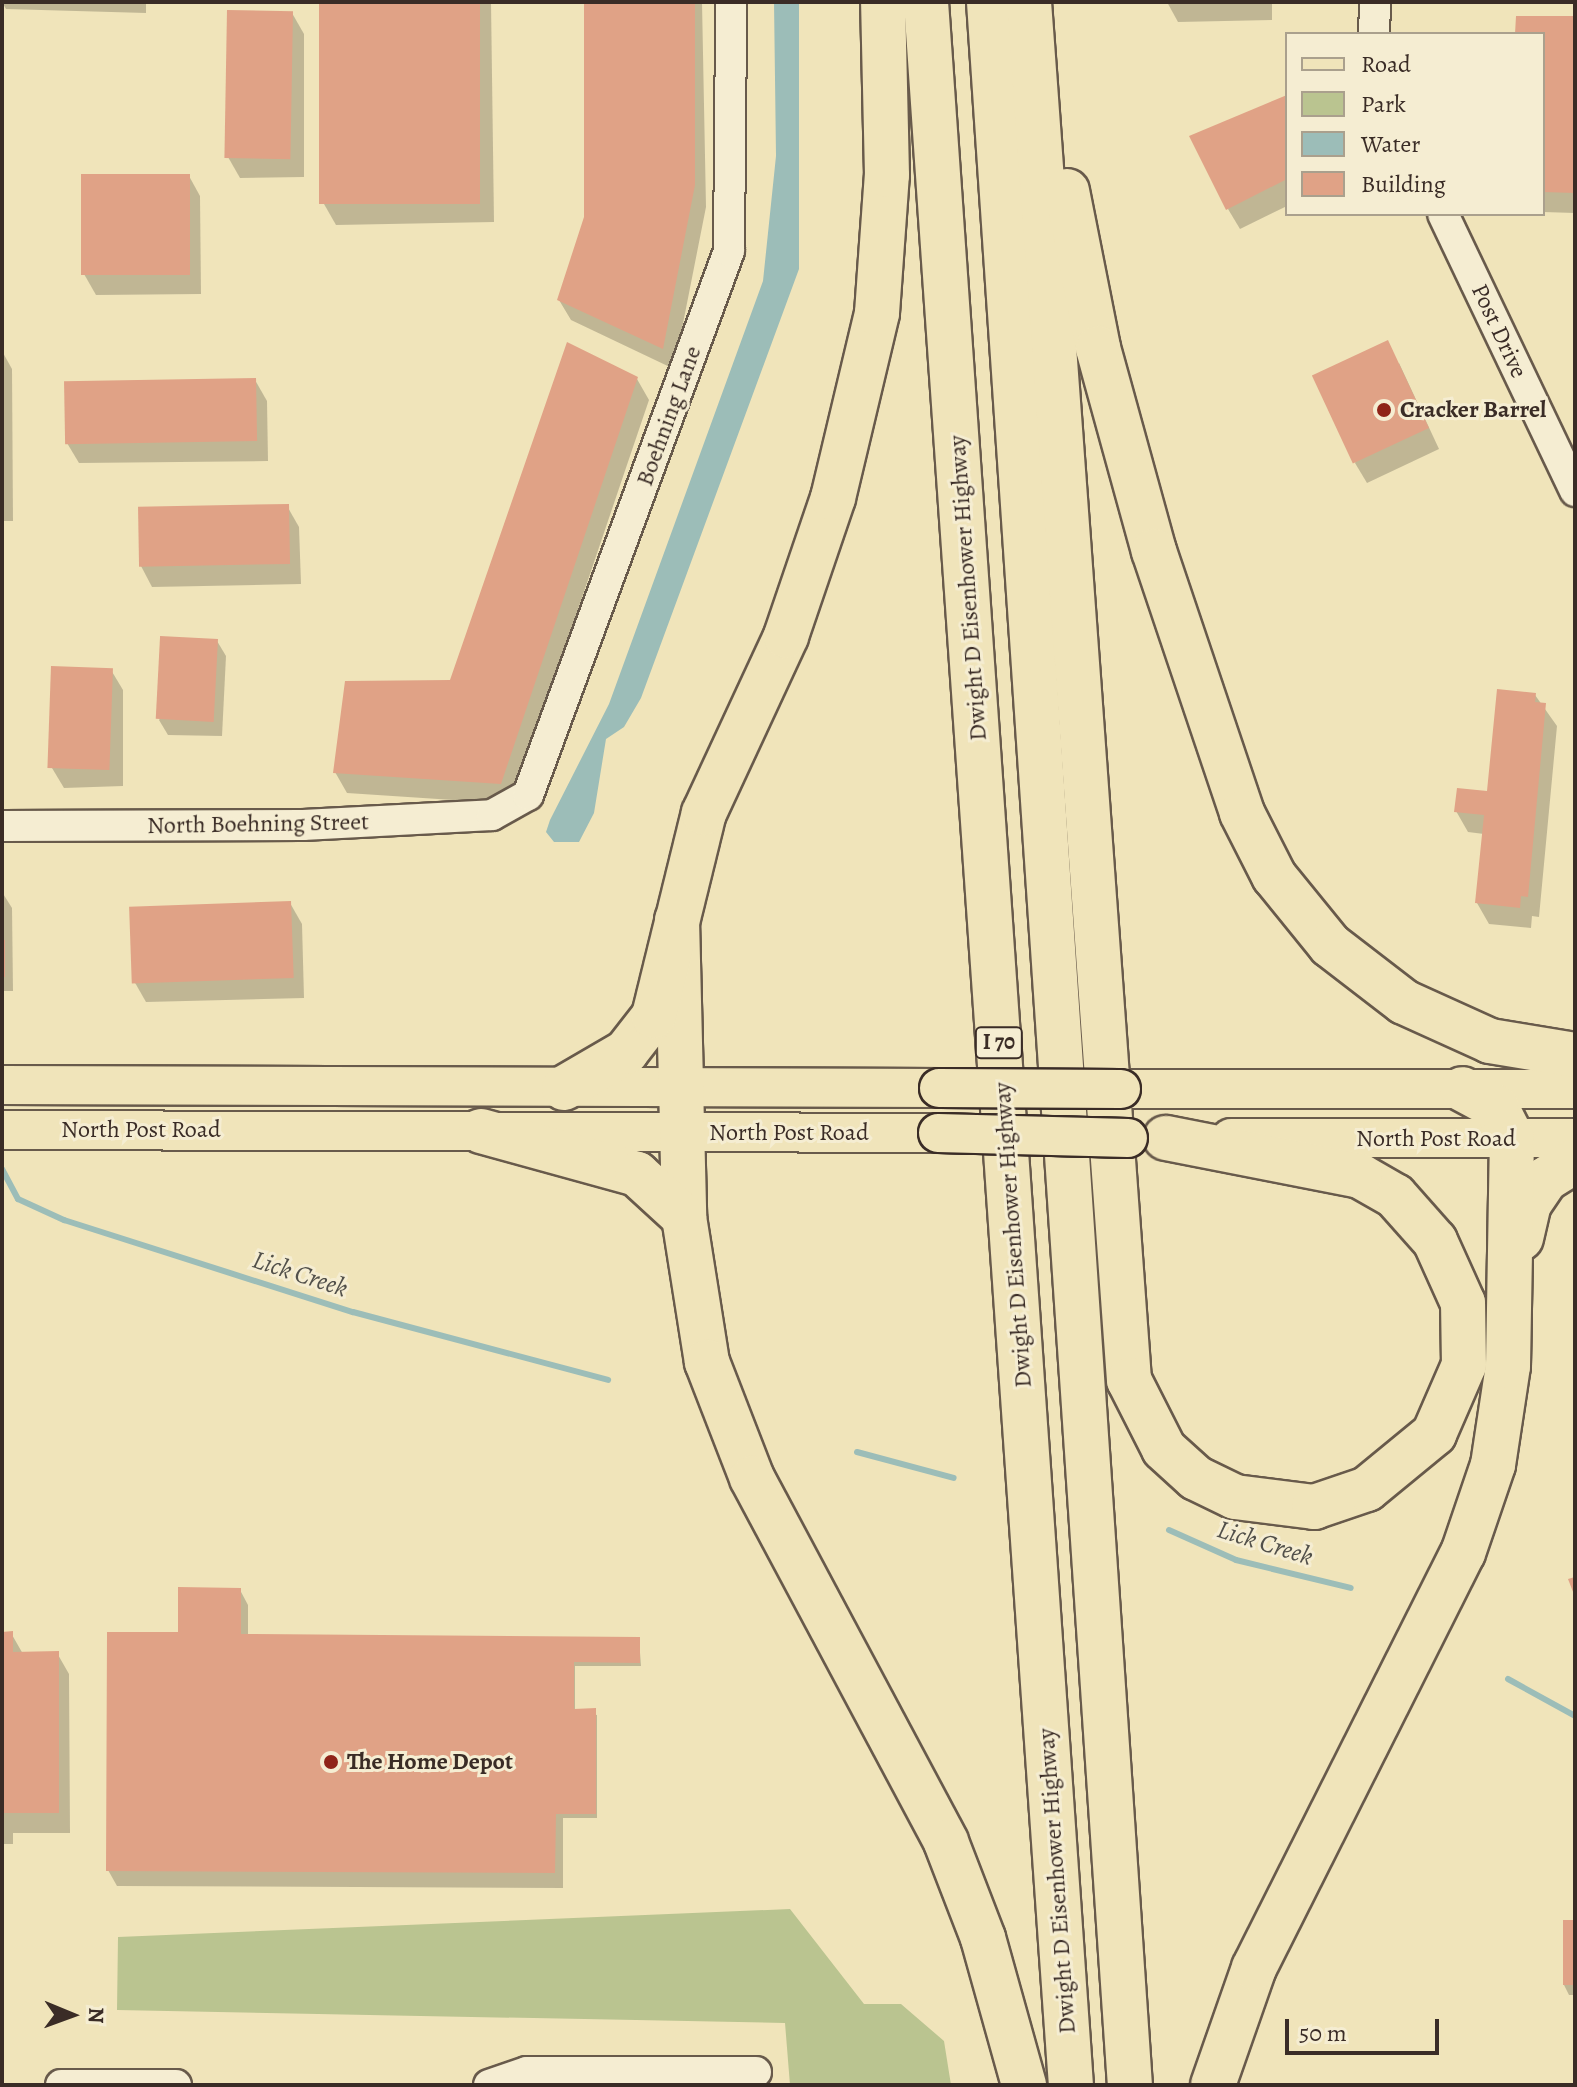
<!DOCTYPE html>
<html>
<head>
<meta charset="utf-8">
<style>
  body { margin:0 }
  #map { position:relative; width:1577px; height:2087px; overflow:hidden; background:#f0e4ba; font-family:Alegreya,serif }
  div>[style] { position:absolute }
  .green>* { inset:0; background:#bac490 }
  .water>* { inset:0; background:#9cbdb8 }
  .shadow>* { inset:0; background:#0003 }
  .stream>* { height:6px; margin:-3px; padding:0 3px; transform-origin:3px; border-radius:3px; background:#9cbdb8 }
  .building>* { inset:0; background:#e0a286; transform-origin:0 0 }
  .roads { filter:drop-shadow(2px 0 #685a4b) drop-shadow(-2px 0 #685a4b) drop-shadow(0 2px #685a4b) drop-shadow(0 -2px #685a4b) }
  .minor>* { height:30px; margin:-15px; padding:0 15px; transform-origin:15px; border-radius:15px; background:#f5edd2 }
  .major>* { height:38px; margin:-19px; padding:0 19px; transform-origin:19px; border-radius:19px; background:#f0e4ba }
  .highway>* { height:44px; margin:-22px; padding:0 22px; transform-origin:22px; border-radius:22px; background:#f0e4ba }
  .bridges { filter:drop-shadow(2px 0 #3a2c26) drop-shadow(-2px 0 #3a2c26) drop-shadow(0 2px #3a2c26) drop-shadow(0 -2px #3a2c26) }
  .major-bridge>* { height:38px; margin:-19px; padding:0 19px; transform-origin:19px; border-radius:19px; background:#f0e4ba }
  .dots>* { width:22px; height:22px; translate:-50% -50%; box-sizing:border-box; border:4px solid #f5edd2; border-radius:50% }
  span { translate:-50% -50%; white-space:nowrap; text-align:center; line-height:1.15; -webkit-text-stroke:6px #f5edd2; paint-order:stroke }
  .shield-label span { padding:2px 6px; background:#f5edd2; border:2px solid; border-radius:6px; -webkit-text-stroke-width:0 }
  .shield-label { font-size:22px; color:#3a2c26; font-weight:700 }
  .street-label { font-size:24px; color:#3a2c26 }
  .poi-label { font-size:24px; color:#3a2c26; font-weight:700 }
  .left { translate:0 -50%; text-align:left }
  .water-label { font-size:26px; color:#52504a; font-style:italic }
  .frame { position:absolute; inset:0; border:4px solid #3a2c26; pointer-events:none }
  .legend { position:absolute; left:1285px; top:32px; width:260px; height:184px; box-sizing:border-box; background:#f5edd2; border:2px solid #aaa08d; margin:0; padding:10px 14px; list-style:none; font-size:24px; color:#3a2c26 }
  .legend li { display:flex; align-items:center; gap:16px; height:40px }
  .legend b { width:40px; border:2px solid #aaa08d }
  .north { position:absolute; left:32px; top:1975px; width:80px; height:80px; -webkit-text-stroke:6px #f5edd2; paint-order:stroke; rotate:91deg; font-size:22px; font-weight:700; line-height:32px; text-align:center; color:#3a2c26 }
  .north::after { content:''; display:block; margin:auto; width:28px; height:36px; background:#3a2c26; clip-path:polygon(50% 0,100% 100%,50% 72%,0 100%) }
  .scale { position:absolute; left:1285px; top:2019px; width:154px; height:36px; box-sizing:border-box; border:4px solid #3a2c26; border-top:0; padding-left:10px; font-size:24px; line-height:28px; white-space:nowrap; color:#3a2c26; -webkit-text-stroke:6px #f5edd2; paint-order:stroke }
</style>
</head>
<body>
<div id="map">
  <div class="green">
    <div style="clip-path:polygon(790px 1909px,864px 2004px,901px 2004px,944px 2041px,951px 2085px,790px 2085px,785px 2023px,117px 2010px,118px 1937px)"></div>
  </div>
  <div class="water">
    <div style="clip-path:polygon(774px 2px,799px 2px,799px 269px,641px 698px,624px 727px,606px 739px,594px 813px,579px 842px,554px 842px,546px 832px,550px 820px,609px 704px,763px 281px,776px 156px)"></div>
  </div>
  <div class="shadow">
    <div style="clip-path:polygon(2px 2px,146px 2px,146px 13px,6px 9px)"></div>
    <div style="clip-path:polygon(321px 2px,491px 2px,494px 222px,336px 225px,324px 204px)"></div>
    <div style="clip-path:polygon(585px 2px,702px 2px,706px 207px,674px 369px,571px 320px,559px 300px,586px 217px)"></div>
    <div style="clip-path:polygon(1167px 2px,1272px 2px,1272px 20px,1178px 22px)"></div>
    <div style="clip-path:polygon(292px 13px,304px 34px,304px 177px,240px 178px,228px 157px)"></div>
    <div style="clip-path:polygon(1575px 18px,1575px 213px,1543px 212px,1543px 34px,1517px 34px)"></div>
    <div style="clip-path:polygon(1287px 97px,1287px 206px,1240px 229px,1228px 209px)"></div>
    <div style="clip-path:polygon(189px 176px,200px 196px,201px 294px,96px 295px,84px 274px)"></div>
    <div style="clip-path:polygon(2px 351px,12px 369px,13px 521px,2px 521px)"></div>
    <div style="clip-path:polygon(1399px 363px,1439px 449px,1367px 483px,1355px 463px)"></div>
    <div style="clip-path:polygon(637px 379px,649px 400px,512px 804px,347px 793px,335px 772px,452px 682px)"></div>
    <div style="clip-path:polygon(255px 380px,267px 401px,268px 461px,79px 463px,67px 443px)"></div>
    <div style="clip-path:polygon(287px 506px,299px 527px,301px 584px,152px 587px,141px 566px)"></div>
    <div style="clip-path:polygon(217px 641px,226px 656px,222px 736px,168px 735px,159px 720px)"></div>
    <div style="clip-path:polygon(111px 670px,123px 690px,123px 786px,64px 788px,52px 768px)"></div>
    <div style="clip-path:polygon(1535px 695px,1557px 726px,1539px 917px,1532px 916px,1531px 928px,1489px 924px,1477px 903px,1484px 834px,1468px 832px,1456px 811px,1489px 793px)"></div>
    <div style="clip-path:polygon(2px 892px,12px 908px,13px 991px,2px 991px)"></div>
    <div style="clip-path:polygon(290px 903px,302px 924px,304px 998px,146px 1002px,134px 981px)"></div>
    <div style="clip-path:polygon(240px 1590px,248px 1605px,248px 1636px,639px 1639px,641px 1666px,575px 1666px,575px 1711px,597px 1715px,597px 1818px,563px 1818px,563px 1888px,117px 1886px,108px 1870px,180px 1634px)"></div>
    <div style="clip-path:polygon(11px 1633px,23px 1654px,57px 1653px,69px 1674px,70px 1833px,13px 1833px,13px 1844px,2px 1844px,2px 1634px)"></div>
    <div style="clip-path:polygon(1575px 1922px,1575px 1995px,1569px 1995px,1564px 1985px)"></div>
  </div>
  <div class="stream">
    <div style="left:2px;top:1169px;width:34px;rotate:62deg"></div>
    <div style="left:18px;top:1199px;width:51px;rotate:24.5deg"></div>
    <div style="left:64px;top:1220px;width:303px;rotate:17.7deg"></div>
    <div style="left:353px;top:1312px;width:264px;rotate:14.9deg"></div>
    <div style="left:857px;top:1452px;width:100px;rotate:15deg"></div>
    <div style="left:1169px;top:1530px;width:73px;rotate:24.1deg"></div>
    <div style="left:1236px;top:1560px;width:118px;rotate:13.7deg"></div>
    <div style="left:1508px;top:1679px;width:77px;rotate:28.9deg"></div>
  </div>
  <div class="building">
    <div style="left:319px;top:2px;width:161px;height:202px"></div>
    <div style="clip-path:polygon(584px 2px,695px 2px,695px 185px,663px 349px,557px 300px,584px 217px)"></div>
    <div style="left:227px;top:10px;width:66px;height:148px;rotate:1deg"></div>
    <div style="clip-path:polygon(1516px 16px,1575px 16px,1575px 193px,1543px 192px,1543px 34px,1515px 34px)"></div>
    <div style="clip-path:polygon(1287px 95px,1287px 179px,1226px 210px,1189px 136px)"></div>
    <div style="left:81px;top:174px;width:109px;height:101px"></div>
    <div style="left:1388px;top:340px;width:97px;height:84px;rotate:65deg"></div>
    <div style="clip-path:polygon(567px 342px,638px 377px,501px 784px,333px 773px,345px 681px,450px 680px)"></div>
    <div style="left:256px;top:378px;width:63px;height:192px;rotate:89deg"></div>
    <div style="left:289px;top:504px;width:60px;height:151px;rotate:89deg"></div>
    <div style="left:218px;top:639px;width:83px;height:58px;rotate:93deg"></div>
    <div style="left:51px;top:666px;width:62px;height:102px;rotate:2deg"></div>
    <div style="clip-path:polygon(1497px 689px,1536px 693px,1535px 702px,1546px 703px,1528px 897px,1521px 896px,1520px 908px,1475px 903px,1484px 815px,1454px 812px,1457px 788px,1487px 791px)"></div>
    <div style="left:291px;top:901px;width:77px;height:162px;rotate:88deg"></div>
    <div style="left:2px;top:940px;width:3px;height:37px"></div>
    <div style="clip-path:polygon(1575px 1577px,1575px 1597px,1568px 1579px)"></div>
    <div style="clip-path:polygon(178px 1587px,241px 1588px,241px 1634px,640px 1637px,640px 1663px,574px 1662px,574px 1709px,596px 1708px,596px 1814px,556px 1814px,555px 1873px,106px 1871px,107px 1632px,178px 1632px)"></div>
    <div style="clip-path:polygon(13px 1631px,13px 1652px,59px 1651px,59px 1813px,2px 1813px,2px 1632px)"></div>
    <div style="left:1563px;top:1920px;width:12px;height:65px"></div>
  </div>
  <div class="roads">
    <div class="minor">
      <div style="left:1374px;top:34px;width:32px;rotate:-88deg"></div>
      <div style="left:1443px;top:214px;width:307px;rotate:64.5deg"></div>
      <div style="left:2px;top:826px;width:301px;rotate:-0.2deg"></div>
      <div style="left:303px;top:825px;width:189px;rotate:-3deg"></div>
      <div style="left:492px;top:815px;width:41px;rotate:-29.1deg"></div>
      <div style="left:528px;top:795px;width:580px;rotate:-69.72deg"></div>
      <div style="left:729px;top:251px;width:249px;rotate:-89.5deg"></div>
      <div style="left:61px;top:2085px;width:115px"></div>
      <div style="left:489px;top:2085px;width:40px;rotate:-18.9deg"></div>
      <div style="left:527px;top:2072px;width:229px"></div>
    </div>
    <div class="major">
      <div style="left:2px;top:1085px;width:937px;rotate:0.18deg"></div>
      <div style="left:1121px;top:1089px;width:454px"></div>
      <div style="left:2px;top:1130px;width:936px;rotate:0.18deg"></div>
      <div style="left:1231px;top:1138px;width:344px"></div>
    </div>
    <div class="highway">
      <div style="left:926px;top:2px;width:2088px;rotate:86.02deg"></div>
      <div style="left:989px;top:2px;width:2088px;rotate:86.13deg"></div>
      <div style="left:1029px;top:2px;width:1382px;rotate:85.85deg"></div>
      <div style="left:1129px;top:1380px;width:77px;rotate:63.1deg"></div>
      <div style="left:1164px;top:1449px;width:43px;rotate:42.2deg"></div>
      <div style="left:1196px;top:1478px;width:43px;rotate:26deg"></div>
      <div style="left:1235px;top:1497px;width:80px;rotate:7.2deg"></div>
      <div style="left:1314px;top:1507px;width:56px;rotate:-18.8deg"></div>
      <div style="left:1367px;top:1489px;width:87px;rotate:-39.4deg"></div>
      <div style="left:1434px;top:1434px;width:75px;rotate:-66.5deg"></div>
      <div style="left:1464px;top:1365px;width:62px;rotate:-90.9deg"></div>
      <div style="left:1463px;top:1303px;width:68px;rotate:-114.3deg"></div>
      <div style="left:1435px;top:1241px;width:60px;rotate:-131.6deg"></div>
      <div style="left:1395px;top:1196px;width:40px;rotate:-150.3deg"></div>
      <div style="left:1360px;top:1176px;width:198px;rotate:-168.9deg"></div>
      <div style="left:1067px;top:191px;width:160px;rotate:78.8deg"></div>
      <div style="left:1098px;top:348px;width:211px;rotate:74.6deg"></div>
      <div style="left:1154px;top:551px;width:276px;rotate:71.4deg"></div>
      <div style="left:1242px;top:813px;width:71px;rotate:63.1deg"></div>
      <div style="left:1274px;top:876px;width:89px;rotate:50.9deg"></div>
      <div style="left:1330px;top:945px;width:93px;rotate:37.6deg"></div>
      <div style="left:1404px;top:1002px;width:94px;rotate:24.4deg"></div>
      <div style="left:1490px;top:1041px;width:86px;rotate:9.4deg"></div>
      <div style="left:677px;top:920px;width:297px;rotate:88.6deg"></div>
      <div style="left:684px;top:1217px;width:147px;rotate:81deg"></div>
      <div style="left:707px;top:1362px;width:124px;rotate:68.8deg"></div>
      <div style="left:752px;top:1478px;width:412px;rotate:61.9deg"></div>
      <div style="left:946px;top:1842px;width:103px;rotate:68.9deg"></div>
      <div style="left:983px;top:1938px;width:153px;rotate:74.4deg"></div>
      <div style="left:564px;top:1088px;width:72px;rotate:-30.1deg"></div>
      <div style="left:626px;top:1052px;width:46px;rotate:-52.1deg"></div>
      <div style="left:654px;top:1016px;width:209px;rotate:-76.2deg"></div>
      <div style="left:704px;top:813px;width:195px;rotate:-65.1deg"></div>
      <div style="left:786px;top:636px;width:146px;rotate:-71.2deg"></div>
      <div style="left:833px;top:498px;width:190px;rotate:-76.6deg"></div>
      <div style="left:877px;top:313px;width:138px;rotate:-85.9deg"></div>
      <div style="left:887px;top:175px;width:173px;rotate:-91.3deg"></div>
      <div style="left:481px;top:1131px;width:162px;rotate:15.4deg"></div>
      <div style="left:637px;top:1174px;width:64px;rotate:42.5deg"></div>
      <div style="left:1521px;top:1238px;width:35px;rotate:-77deg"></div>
      <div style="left:1529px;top:1204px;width:30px;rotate:-56deg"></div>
      <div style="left:1546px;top:1179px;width:34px;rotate:-32deg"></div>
      <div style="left:1213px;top:2085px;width:124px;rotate:-70.7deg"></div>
      <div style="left:1254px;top:1968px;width:465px;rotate:-63.3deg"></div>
      <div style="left:1463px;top:1553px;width:93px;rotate:-71.2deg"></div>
      <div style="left:1493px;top:1465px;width:100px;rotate:-81.4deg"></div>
      <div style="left:1508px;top:1366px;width:228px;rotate:-89deg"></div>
      <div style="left:1512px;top:1138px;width:35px;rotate:-117deg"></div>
      <div style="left:1496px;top:1107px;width:38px;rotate:-152deg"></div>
    </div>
  </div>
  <div class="bridges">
    <div class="major-bridge">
      <div style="left:939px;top:1088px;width:182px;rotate:0.3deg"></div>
      <div style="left:938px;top:1133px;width:190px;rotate:1.5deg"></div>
    </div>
  </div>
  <div class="dots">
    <div style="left:1384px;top:410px;background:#8f2418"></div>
    <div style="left:331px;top:1762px;background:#8f2418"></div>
  </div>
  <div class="shield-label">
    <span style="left:999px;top:1043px">I 70</span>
  </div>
  <div class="street-label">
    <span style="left:1499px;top:331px;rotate:65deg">Post Drive</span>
    <span style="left:669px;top:416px;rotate:-70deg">Boehning Lane</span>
    <span style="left:968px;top:588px;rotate:-94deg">Dwight D Eisenhower Highway</span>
    <span style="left:258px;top:824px;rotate:-1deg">North Boehning Street</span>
    <span style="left:141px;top:1130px">North Post Road</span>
    <span style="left:789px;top:1133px">North Post Road</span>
    <span style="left:1436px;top:1139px">North Post Road</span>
    <span style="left:1013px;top:1235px;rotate:-94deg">Dwight D Eisenhower Highway</span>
    <span style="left:1057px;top:1881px;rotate:-94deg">Dwight D Eisenhower Highway</span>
  </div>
  <div class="poi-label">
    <span class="left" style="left:1400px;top:410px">Cracker Barrel</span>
    <span class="left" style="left:347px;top:1762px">The Home Depot</span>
  </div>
  <div class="water-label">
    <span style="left:300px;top:1274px;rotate:18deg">Lick Creek</span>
    <span style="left:1265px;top:1543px;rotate:17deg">Lick Creek</span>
  </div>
  <div class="frame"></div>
  <ul class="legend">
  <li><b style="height:10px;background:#f0e4ba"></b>Road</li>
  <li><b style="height:22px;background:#bac490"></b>Park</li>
  <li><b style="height:22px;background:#9cbdb8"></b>Water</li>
  <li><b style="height:22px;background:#e0a286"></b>Building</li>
  </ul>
  <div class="north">N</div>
  <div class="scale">50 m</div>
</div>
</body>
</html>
